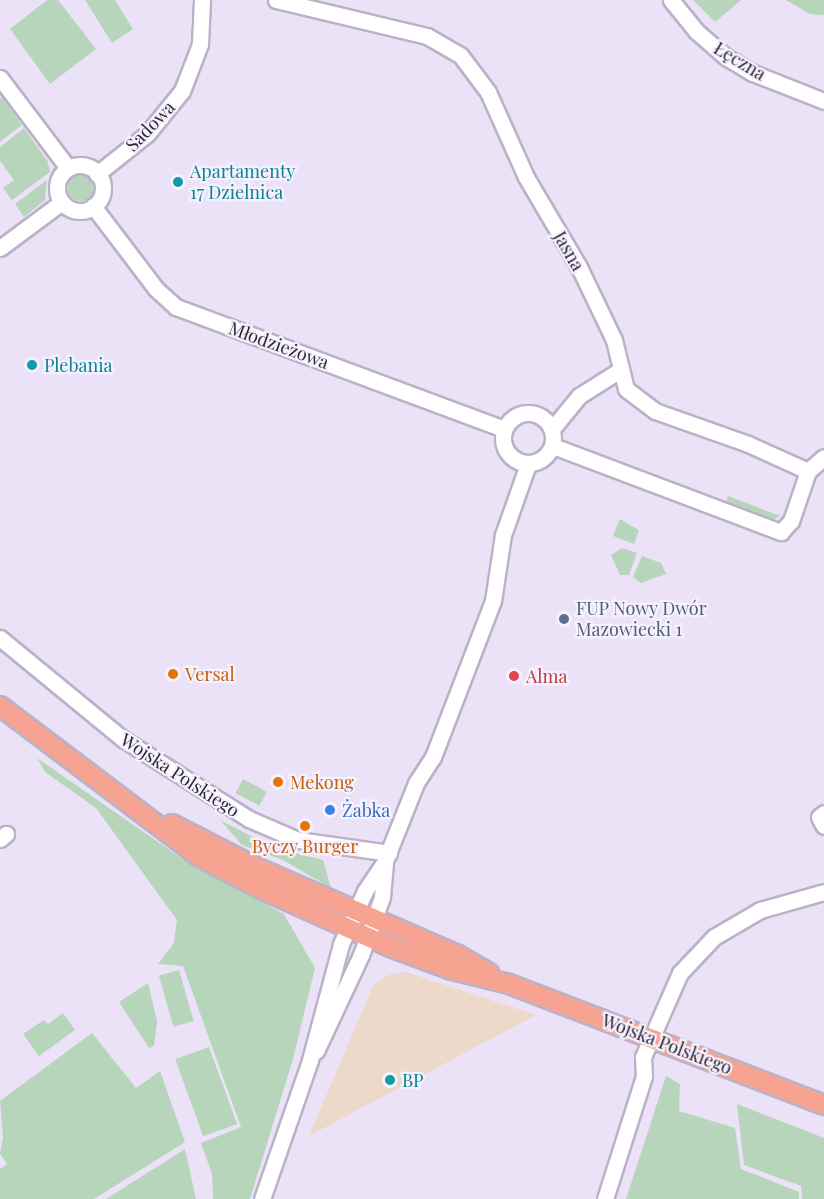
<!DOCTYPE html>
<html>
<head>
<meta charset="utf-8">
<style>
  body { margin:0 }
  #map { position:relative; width:824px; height:1199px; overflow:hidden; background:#ebe2f8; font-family:"Playfair Display",serif }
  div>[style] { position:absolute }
  .industrial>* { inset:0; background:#ecd9c9 }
  .green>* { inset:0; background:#b6d5ba; transform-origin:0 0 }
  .round { border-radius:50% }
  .roads { filter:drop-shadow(2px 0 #bbb2c8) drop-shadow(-2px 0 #bbb2c8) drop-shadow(0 2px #bbb2c8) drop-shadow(0 -2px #bbb2c8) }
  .minor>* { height:15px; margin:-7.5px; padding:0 7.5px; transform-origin:7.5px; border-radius:7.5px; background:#fff }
  .minor>.ring { margin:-7.5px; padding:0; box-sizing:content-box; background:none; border:15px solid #fff; border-radius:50% }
  .major>* { height:18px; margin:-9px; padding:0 9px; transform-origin:9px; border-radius:9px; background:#f7a392 }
  .dots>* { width:16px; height:16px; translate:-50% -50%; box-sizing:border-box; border:3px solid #f6f1ff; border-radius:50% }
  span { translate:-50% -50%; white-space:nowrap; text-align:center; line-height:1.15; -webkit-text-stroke:4.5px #f6f1ff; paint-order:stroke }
  .street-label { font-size:18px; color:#2c2931 }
  .culture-label { font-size:18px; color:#0d838f }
  .left { translate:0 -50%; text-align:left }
  .service-label { font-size:18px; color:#4e5e75 }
  .food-label { font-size:18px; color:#c56008 }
  .health-label { font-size:18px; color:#be3a42 }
  .shop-label { font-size:18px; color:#366cbe }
</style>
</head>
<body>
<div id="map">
  <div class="industrial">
    <div style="clip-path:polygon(406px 972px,536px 1015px,309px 1136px,373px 986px,388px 975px)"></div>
  </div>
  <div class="green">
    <div style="clip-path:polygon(47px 0,58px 0,96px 49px,50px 84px,10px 29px)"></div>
    <div style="clip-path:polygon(85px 0,115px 0,133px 29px,112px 43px)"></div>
    <div style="clip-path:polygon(693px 0,741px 0,715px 22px)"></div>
    <div style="clip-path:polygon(786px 0,824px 0,824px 15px,810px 14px)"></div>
    <div style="clip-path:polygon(2px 97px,22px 125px,0 142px,0 99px)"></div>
    <div style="clip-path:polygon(24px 128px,48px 162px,50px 172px,12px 200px,3px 188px,14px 180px,0 161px,0 147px)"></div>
    <div class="round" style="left:68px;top:175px;width:26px;height:26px"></div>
    <div style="clip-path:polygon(47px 180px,45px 200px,24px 217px,15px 204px)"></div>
    <div style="clip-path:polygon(728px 496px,780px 516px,767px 523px,725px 506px)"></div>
    <div style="clip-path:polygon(620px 519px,639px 530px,634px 544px,613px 536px)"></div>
    <div style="clip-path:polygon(622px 548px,637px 553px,629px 575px,620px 575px,611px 555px)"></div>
    <div style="clip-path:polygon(642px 556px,661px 563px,666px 574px,641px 583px,633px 577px)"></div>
    <div style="clip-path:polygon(37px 758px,181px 858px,284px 914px,315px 968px,293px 1059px,250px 1199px,213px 1199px,212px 1174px,201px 1143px,241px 1127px,183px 966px,158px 964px,174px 943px,177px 920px,96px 808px,45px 772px)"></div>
    <div style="left:243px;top:779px;width:27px;height:16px;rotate:28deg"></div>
    <div style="clip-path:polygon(220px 820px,274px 848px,323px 860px,331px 888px,283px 860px,242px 845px)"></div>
    <div style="left:179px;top:970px;width:53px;height:21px;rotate:74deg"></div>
    <div style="clip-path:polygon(148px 983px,157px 1021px,154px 1046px,149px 1048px,119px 1002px)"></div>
    <div style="clip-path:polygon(63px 1013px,75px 1030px,39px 1056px,23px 1034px,44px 1020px,48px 1024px)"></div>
    <div style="clip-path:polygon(92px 1033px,136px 1088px,160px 1071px,185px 1142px,94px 1199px,0 1199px,0 1169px,7px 1164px,0 1154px,3px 1138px,0 1101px)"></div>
    <div style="left:209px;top:1047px;width:82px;height:36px;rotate:70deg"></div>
    <div style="clip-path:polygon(666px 1076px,680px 1084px,679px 1111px,735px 1128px,741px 1169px,799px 1192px,799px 1199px,626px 1199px)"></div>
    <div style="clip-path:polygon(737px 1104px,824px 1138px,824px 1199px,802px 1199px,801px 1186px,744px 1165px)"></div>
    <div style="clip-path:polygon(185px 1149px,196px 1199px,106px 1199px)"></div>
  </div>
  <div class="roads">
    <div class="minor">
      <div style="left:276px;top:0;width:155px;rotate:13.4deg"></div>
      <div style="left:427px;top:36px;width:39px;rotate:30deg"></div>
      <div style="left:461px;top:56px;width:45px;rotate:53.1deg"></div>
      <div style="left:488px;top:92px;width:93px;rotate:65.9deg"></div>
      <div style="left:526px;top:177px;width:104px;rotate:59.5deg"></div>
      <div style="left:579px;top:267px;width:81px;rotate:64.4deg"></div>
      <div style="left:614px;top:340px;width:50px;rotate:76.2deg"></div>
      <div style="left:626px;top:389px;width:36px;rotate:37deg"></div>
      <div style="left:655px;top:411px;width:99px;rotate:19.5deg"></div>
      <div style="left:748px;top:444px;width:66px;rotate:24.2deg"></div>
      <div style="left:671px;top:0;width:40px;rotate:51deg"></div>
      <div style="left:696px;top:31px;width:40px;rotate:41deg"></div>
      <div style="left:726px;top:57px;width:31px;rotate:31deg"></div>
      <div style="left:753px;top:73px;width:76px;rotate:21.5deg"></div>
      <div style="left:0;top:78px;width:113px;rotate:52.9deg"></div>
      <div class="ring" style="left:57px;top:165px;width:31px;height:31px"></div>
      <div style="left:97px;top:174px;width:64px;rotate:-38.7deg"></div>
      <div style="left:147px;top:134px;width:55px;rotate:-50.9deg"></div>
      <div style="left:182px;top:91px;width:50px;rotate:-69deg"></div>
      <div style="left:200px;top:44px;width:44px;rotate:-87.4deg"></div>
      <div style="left:93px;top:206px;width:104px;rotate:52.8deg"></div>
      <div style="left:156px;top:289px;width:27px;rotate:42deg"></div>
      <div style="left:176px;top:307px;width:350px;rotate:20.4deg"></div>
      <div style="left:0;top:248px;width:77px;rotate:-36.6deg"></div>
      <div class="ring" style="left:503px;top:413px;width:35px;height:35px"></div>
      <div style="left:552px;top:429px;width:43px;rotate:-50.7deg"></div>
      <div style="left:579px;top:396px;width:49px;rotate:-32.4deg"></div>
      <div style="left:553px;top:446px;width:244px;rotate:20.7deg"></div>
      <div style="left:781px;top:532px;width:15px;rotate:-48deg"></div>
      <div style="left:791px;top:521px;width:53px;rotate:-71.2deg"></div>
      <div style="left:808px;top:471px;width:21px;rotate:-41deg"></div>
      <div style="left:0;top:638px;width:159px;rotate:39.4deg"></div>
      <div style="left:123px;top:739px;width:149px;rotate:32.4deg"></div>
      <div style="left:249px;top:819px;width:53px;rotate:23.2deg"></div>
      <div style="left:298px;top:840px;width:92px;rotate:8.1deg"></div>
      <div style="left:824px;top:813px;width:6px;rotate:141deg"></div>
      <div style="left:819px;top:817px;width:10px;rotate:61deg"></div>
      <div style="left:0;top:839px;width:8px;rotate:-40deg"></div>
      <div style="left:316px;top:1051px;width:106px;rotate:-64.9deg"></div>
      <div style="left:361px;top:955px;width:62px;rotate:-70.1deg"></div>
      <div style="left:382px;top:897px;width:36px;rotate:-85deg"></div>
      <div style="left:262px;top:1199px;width:147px;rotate:-70.9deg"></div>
      <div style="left:310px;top:1060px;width:120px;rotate:-75deg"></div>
      <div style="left:341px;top:944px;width:58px;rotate:-65.6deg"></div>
      <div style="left:365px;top:891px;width:36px;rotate:-56deg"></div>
      <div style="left:385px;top:861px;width:84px;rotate:-68.3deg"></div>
      <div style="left:416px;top:783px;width:31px;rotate:-57deg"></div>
      <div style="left:433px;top:757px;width:167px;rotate:-69deg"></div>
      <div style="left:493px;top:601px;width:67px;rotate:-81.4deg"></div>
      <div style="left:503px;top:535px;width:75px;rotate:-70.6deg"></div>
      <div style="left:605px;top:1199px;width:129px;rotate:-72.4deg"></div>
      <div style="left:644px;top:1076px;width:19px;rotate:-93deg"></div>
      <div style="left:643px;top:1057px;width:92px;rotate:-66.2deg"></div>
      <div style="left:680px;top:973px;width:50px;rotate:-46.6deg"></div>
      <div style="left:714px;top:937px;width:53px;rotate:-30.4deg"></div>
      <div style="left:760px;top:910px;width:66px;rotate:-15.7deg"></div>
    </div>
    <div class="major">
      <div style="left:0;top:706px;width:251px;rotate:37.1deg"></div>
      <div style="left:200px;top:857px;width:69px;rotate:27.7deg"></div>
      <div style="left:261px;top:889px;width:141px;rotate:24.2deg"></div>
      <div style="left:390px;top:947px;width:66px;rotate:20.4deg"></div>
      <div style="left:452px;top:970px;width:59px;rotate:13.8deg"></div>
      <div style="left:509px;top:984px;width:337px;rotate:21deg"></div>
      <div style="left:172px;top:824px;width:97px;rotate:27.1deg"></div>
      <div style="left:258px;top:868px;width:218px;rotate:23.5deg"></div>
      <div style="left:458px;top:955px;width:36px;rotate:30deg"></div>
    </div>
  </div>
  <div class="dots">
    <div style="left:178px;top:182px;background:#0f9aa8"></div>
    <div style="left:32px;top:365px;background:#0f9aa8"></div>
    <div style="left:564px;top:619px;background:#5c6f8a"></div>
    <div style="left:173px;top:674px;background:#e8710a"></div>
    <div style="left:514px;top:676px;background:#e0444e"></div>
    <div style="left:278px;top:782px;background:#e8710a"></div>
    <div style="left:330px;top:810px;background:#3f7fe0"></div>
    <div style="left:305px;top:826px;background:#e8710a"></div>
    <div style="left:390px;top:1080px;background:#0f9aa8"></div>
  </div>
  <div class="street-label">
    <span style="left:740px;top:61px;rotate:31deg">Łęczna</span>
    <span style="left:150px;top:126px;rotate:-46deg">Sadowa</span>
    <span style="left:569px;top:251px;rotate:60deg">Jasna</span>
    <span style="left:279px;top:345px;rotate:20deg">Młodzieżowa</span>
    <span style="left:180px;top:775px;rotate:33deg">Wojska Polskiego</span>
    <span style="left:667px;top:1044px;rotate:21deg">Wojska Polskiego</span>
  </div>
  <div class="culture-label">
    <span class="left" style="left:190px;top:182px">Apartamenty<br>17 Dzielnica</span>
    <span class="left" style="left:44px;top:365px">Plebania</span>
    <span class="left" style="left:402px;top:1080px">BP</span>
  </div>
  <div class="service-label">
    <span class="left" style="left:576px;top:619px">FUP Nowy Dwór<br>Mazowiecki 1</span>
  </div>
  <div class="food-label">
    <span class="left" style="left:185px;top:674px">Versal</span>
    <span class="left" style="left:290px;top:782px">Mekong</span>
    <span style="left:305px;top:846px">Byczy Burger</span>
  </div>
  <div class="health-label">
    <span class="left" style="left:526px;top:676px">Alma</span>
  </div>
  <div class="shop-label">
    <span class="left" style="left:342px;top:810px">Żabka</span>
  </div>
</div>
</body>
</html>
